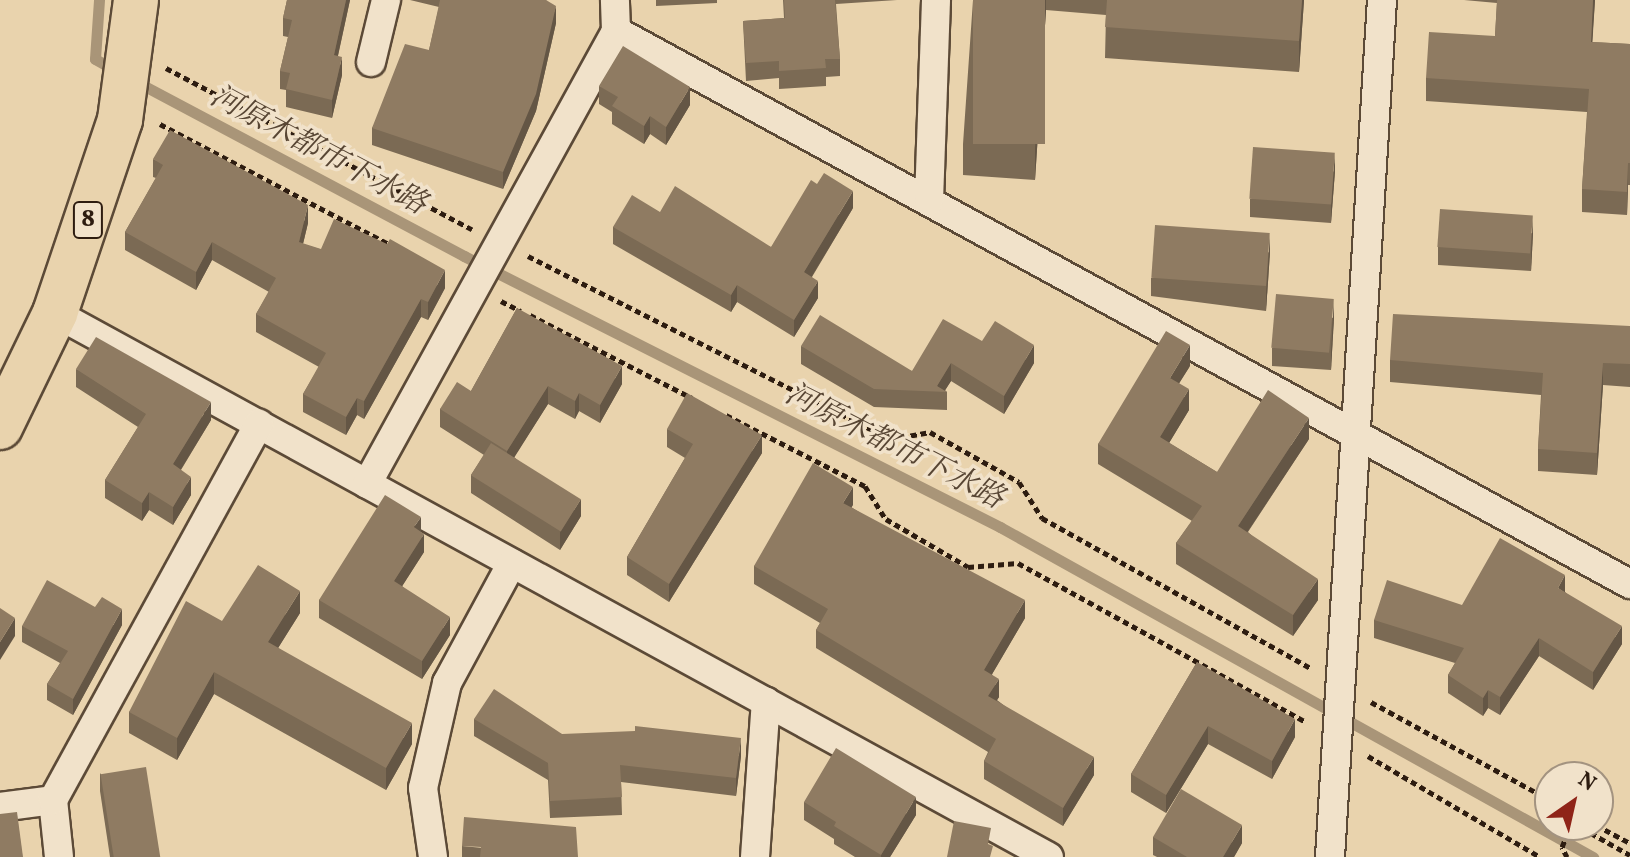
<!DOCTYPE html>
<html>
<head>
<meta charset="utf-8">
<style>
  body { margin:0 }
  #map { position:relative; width:1630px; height:857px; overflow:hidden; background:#e9d3ad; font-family:Vollkorn,"Noto Serif JP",serif }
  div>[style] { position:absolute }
  .stream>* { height:11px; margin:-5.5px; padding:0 5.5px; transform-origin:5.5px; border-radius:5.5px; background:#a99578 }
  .path>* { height:5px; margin-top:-2.5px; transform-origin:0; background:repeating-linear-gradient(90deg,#2d1c10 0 6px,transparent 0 10px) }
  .roads { filter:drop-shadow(2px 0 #5c4a37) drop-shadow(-2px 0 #5c4a37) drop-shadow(0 2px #5c4a37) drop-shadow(0 -2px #5c4a37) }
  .street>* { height:28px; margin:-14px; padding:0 14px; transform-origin:14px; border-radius:14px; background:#f1e2ca }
  .primary>* { height:44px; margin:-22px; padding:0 22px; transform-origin:22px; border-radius:22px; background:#e9d3ad }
  .wall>* { inset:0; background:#7b6a54 }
  .shaded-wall>* { inset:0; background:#645645 }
  .building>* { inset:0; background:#8f7b62; transform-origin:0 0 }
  span { translate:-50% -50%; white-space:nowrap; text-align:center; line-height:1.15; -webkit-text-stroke:7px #f1e2ca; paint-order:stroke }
  .shield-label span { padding:2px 6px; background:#f1e2ca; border:2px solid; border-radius:6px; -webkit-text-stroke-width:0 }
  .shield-label { font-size:26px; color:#2d1c10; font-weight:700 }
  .water-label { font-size:30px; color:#584634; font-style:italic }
  .north { position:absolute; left:1534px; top:761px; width:80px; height:80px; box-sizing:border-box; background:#f1e2ca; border:2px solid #a39380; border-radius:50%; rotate:34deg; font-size:22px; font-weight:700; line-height:32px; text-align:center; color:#2d1c10 }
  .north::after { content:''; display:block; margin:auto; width:28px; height:36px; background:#8f2418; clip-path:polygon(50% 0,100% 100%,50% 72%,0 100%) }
</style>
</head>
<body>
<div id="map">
  <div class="stream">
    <div style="left:99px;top:0;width:59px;rotate:93.9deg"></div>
    <div style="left:95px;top:59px;width:25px;rotate:29deg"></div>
    <div style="left:135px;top:81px;width:373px;rotate:28deg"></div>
    <div style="left:464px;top:256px;width:601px;rotate:26.82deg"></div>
    <div style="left:1000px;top:527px;width:679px;rotate:29.1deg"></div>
  </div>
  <div class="path">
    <div style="left:166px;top:68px;width:346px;rotate:27.8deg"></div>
    <div style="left:160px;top:124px;width:262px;rotate:27.7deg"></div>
    <div style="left:528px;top:256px;width:407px;rotate:26.8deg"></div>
    <div style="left:891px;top:439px;width:40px;rotate:-10deg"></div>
    <div style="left:930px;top:432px;width:102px;rotate:29.3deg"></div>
    <div style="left:1019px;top:482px;width:43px;rotate:57.4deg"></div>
    <div style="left:1042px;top:518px;width:307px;rotate:29.2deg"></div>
    <div style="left:501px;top:301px;width:22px;rotate:27deg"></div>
    <div style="left:530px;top:315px;width:182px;rotate:27.1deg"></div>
    <div style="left:726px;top:415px;width:156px;rotate:27.1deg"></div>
    <div style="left:865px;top:486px;width:39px;rotate:58deg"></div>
    <div style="left:886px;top:519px;width:95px;rotate:30.3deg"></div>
    <div style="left:968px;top:567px;width:50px;rotate:-4.6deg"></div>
    <div style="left:1018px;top:563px;width:329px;rotate:28.9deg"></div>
    <div style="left:1371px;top:702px;width:204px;rotate:28.7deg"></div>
    <div style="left:1368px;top:756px;width:199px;rotate:30.4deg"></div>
    <div style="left:1596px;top:825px;width:38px;rotate:28deg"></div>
    <div style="left:1567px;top:857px;width:11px;rotate:-117deg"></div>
    <div style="left:1562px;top:847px;width:18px;rotate:-68deg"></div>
    <div style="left:1569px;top:830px;width:13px;rotate:-9deg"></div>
    <div style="left:1582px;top:828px;width:55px;rotate:29.4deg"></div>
  </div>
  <div class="roads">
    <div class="street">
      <div style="left:616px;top:31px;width:1155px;rotate:28.61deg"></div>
      <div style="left:371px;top:62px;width:64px;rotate:-76.4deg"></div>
      <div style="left:929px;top:201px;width:201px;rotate:-88deg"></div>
      <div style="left:55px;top:313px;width:1133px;rotate:28.69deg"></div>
      <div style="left:367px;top:484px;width:517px;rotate:-61.2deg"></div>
      <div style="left:616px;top:31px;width:31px;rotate:-92deg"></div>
      <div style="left:0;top:807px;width:53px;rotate:-7.5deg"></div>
      <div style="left:59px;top:857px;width:57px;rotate:-96deg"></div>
      <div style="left:53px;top:800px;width:429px;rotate:-61.3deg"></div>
      <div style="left:433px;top:857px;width:70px;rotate:-98.2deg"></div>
      <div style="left:423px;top:788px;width:108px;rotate:-77.1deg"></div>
      <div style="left:447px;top:683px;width:136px;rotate:-61.6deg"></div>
      <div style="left:755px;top:857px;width:156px;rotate:-86deg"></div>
      <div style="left:1330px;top:857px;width:859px;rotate:-86.53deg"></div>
    </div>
    <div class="primary">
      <div style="left:0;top:427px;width:127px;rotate:-64.2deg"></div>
      <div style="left:55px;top:313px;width:204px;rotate:-71.4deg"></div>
      <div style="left:120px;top:120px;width:121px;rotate:-82.4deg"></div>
    </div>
  </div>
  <div class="wall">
    <div style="clip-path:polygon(287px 0,350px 0,338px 56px,342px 75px,332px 118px,286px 107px,286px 90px,280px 89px,280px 71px,288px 37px,283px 36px,283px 18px)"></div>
    <div style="clip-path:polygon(410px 0,546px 0,556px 23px,536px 111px,503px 189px,372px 145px,372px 128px,429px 50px,439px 7px)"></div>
    <div style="clip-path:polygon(656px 0,717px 0,717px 3px,656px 6px)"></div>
    <div style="clip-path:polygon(783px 0,897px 0,836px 4px,840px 59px,840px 76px,826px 77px,826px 86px,779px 89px,779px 78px,746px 81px,743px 21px,784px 18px)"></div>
    <div style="clip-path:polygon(973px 0,1304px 0,1299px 72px,1105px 58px,1106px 15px,1046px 10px,1035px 180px,963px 175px,963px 144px)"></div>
    <div style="clip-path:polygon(1464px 0,1595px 0,1592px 42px,1630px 44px,1630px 185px,1628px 185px,1627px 215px,1582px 212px,1582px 189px,1587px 112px,1426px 101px,1426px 78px,1495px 36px,1497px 3px)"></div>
    <div style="clip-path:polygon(599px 86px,690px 105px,666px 145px,650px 134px,644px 144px,612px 124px,612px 112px,599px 104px)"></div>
    <div style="clip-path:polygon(153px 159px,308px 223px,303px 244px,445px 288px,428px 320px,421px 317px,364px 419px,357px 415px,346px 435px,303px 412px,303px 394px,319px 367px,256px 332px,256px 314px,269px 292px,212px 260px,196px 290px,125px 250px,125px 232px,156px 178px,153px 177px)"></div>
    <div style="clip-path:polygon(1335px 171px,1331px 223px,1250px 217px,1250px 199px)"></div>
    <div style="clip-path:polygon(853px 208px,812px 277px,818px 298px,794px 337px,737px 302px,731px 312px,613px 244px,613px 227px,660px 212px,771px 247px)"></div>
    <div style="clip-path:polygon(1533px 233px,1531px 271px,1438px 265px,1438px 247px)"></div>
    <div style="clip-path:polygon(1270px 252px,1266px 311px,1151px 296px,1151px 278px)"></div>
    <div style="clip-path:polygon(517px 308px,622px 384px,600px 423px,579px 411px,575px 419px,548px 404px,514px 457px,581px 516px,560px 550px,471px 493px,471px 475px,484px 455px,440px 427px,440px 409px,471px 391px)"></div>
    <div style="clip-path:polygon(1334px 317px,1331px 370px,1272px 366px,1272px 348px)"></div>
    <div style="clip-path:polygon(1630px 326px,1630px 387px,1603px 385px,1597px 475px,1538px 471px,1538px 449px,1541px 395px,1390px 382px,1390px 360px)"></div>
    <div style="clip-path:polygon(982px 341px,1034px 363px,1004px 414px,951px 381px,945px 390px,947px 392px,947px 410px,874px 407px,801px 364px,801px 346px,912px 371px)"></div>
    <div style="clip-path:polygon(1190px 366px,1179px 383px,1189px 410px,1169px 443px,1217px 472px,1309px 439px,1248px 532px,1318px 600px,1293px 636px,1176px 564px,1176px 543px,1192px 521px,1098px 464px,1098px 444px)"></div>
    <div style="clip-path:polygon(76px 369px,211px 420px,181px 470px,191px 495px,173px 525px,149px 510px,142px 521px,105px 498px,105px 480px,138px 427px,76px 387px)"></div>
    <div style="clip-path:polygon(667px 429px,762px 453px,669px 602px,627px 575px,627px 557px,685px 458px,667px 447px)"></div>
    <div style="clip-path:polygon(853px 505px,851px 507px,1025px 618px,992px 674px,999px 697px,997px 700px,1094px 775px,1063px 826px,984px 779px,984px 761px,988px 752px,816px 648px,816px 630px,820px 623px,754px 584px,754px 566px)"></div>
    <div style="clip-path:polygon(421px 532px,424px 552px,402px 586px,450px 635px,422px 679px,319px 618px,319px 600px)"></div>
    <div style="clip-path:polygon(1565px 592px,1622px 644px,1593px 690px,1539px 656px,1500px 715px,1488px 708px,1483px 716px,1448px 693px,1448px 675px,1455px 663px,1374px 638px,1374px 620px,1462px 605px)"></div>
    <div style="clip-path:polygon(300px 613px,278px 648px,412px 744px,386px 790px,214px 694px,177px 760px,129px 733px,129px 712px,222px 621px)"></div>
    <div style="clip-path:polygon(122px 625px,73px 715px,47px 700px,47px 684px,60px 663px,22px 642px,22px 626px)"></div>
    <div style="clip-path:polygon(1197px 662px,1295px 737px,1272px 779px,1208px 744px,1166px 813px,1131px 792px,1131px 774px)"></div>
    <div style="clip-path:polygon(474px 719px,562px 734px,741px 756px,736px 796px,621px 782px,622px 815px,550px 818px,548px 780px,474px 736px)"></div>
    <div style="clip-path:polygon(100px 773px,160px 857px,110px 857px,100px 791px)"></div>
    <div style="clip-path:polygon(804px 802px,916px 815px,890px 857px,855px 857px,834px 844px,834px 839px,804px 820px)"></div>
    <div style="clip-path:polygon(1153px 837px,1242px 843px,1234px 857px,1157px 857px,1153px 855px)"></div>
    <div style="clip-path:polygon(462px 846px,578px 857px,462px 857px)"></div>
  </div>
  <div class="shaded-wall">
    <div style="clip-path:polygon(346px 0,350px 0,334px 73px,334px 55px)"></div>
    <div style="clip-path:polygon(1045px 0,1046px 0,1046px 10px,1035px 180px,1035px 149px)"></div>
    <div style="clip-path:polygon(1302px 0,1304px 0,1299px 72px,1299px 41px)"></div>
    <div style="clip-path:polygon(1593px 0,1595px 0,1591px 65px,1591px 42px)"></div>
    <div style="clip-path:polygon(556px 6px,556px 23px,536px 111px,503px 189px,503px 172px)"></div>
    <div style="clip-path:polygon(342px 57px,342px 75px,332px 118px,332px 100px)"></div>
    <div style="clip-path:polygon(690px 87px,690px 105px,666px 145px,666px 127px)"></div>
    <div style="clip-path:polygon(650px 116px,650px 134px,644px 144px,644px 126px)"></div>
    <div style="clip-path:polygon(1335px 153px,1335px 171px,1331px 223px,1331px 205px)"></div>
    <div style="clip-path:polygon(1628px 163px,1628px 185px,1627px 215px,1627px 192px)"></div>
    <div style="clip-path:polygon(853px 191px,853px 208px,804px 289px,804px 272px)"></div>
    <div style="clip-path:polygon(308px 205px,308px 223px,299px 260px,299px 242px)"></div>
    <div style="clip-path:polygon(1533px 215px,1533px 233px,1531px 271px,1531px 253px)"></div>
    <div style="clip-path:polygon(1270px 234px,1270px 252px,1266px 311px,1266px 293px)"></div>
    <div style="clip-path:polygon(212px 242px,212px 260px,196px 290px,196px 272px)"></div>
    <div style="clip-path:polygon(445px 270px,445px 288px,428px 320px,428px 302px)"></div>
    <div style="clip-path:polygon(818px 281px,818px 298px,794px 337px,794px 320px)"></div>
    <div style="clip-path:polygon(737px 285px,737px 302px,731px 312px,731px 295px)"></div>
    <div style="clip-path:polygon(421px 299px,421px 317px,364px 419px,364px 401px)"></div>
    <div style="clip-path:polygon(1334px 299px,1334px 317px,1331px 370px,1331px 352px)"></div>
    <div style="clip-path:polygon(1034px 345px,1034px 363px,1004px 414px,1004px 396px)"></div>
    <div style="clip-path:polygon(1190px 345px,1190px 366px,1170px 398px,1170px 378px)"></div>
    <div style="clip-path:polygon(951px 363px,951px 381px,944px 392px,937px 386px)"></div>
    <div style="clip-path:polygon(1603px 363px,1603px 385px,1597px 475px,1597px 453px)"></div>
    <div style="clip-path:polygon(622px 366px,622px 384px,600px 423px,600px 405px)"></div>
    <div style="clip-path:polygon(548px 386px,548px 404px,507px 469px,507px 451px)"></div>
    <div style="clip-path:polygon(1189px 389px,1189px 410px,1160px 458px,1160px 437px)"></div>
    <div style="clip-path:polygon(579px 393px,579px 411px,575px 419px,575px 401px)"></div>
    <div style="clip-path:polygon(357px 398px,357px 415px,346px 435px,346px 417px)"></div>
    <div style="clip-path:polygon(211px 402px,211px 420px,173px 482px,173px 464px)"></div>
    <div style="clip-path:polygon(1309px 418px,1309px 439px,1238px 546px,1238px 526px)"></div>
    <div style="clip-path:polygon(762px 435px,762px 453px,669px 602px,669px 584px)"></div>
    <div style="clip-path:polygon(191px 477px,191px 495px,173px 525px,173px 507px)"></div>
    <div style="clip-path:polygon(853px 487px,853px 505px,843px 521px,843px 503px)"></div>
    <div style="clip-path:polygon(149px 492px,149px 510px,142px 521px,142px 503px)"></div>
    <div style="clip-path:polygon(581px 499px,581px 516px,560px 550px,560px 532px)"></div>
    <div style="clip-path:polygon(421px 517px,421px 535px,414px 527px)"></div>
    <div style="clip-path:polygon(424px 534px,424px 552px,394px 599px,394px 581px)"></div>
    <div style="clip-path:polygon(1565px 575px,1565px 593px,1558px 588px)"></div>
    <div style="clip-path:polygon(1318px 579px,1318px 600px,1293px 636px,1293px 615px)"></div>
    <div style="clip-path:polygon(300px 591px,300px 613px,268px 664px,268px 642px)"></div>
    <div style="clip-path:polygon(1025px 600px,1025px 618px,984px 688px,984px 670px)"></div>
    <div style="clip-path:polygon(122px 609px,122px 625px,73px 715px,73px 699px)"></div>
    <div style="clip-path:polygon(450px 617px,450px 635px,422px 679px,422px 661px)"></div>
    <div style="clip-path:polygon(15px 618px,15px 636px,0 660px,0 642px)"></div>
    <div style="clip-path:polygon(1622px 626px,1622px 644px,1593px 690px,1593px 672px)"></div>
    <div style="clip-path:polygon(1539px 638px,1539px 656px,1500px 715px,1500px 697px)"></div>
    <div style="clip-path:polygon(214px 672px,214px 694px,177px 760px,177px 738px)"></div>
    <div style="clip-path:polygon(999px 679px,999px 697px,988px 714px,988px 696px)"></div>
    <div style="clip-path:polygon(1488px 690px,1488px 708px,1483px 716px,1483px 698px)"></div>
    <div style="clip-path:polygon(1295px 719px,1295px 737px,1272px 779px,1272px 761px)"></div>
    <div style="clip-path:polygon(412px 723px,412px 744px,386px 790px,386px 768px)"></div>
    <div style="clip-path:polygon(1208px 726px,1208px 744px,1166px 813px,1166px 795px)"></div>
    <div style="clip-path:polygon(741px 738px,741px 756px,736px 796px,736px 778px)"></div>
    <div style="clip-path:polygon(1094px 757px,1094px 775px,1063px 826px,1063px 808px)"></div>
    <div style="clip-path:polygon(916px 797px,916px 815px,890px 857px,881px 857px,881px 855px)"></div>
    <div style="clip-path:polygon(1242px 825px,1242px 843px,1234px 857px,1223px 857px)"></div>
  </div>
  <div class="building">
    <div style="clip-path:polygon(287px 0,346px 0,334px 55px,342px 57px,332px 100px,286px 89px,290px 73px,280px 71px,292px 20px,283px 18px)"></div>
    <div style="clip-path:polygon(440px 0,546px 0,556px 6px,536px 94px,503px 172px,372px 128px,405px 44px,429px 50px)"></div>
    <div style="clip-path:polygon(784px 0,835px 0,840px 59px,825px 59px,826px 68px,779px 71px,779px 61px,746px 63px,743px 21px,785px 18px)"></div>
    <div style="left:973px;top:0;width:72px;height:144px"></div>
    <div style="clip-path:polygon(1107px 0,1302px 0,1299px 41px,1105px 27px)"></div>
    <div style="clip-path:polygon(1497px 0,1593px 0,1591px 42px,1630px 44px,1630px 163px,1628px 163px,1627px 192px,1582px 189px,1589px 89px,1426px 78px,1429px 32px,1495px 36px)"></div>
    <div style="clip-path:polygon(623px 46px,690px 87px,666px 127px,650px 116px,644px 126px,612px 106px,618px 97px,599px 86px)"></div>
    <div style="clip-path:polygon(170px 130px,308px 205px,299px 242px,321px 249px,334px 219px,387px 244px,390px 239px,445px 270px,428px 302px,421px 299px,364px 401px,357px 398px,346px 417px,303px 394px,326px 353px,256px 314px,276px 278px,212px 242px,196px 272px,125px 232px,163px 165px,153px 159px)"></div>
    <div style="left:1253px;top:147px;width:82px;height:52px;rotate:4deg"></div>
    <div style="clip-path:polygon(824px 173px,853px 191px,804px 272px,818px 281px,794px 320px,737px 285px,731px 295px,613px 227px,632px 195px,660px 212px,675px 186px,771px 247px,811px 180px,817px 184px)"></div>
    <div style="left:1440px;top:209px;width:93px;height:38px;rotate:4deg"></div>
    <div style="left:1155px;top:225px;width:115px;height:53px;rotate:4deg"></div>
    <div style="left:1276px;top:294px;width:58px;height:54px;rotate:5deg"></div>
    <div style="clip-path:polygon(517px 308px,622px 366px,600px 405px,579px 393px,575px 401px,548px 386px,507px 451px,440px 409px,457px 382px,471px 391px)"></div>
    <div style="clip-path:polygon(1393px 314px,1630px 326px,1630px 364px,1603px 363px,1597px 453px,1538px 449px,1543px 373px,1390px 360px)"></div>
    <div style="clip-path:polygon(820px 315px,912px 371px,943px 319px,982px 341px,995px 321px,1034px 345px,1004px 396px,951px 363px,937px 386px,947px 392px,874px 389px,801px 346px)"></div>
    <div style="clip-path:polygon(1166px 331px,1190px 345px,1170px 378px,1189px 389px,1160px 437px,1217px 472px,1268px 390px,1309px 418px,1238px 526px,1318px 579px,1293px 615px,1176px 543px,1202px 506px,1098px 444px)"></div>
    <div style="clip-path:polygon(96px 337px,211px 402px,173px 464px,191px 477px,173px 507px,149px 492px,142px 503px,105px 480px,146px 414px,76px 369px)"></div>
    <div style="clip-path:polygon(687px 393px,762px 435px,669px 584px,627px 557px,693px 444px,667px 429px)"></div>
    <div style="left:491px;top:443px;width:106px;height:38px;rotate:32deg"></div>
    <div style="clip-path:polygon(813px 463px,853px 487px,843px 503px,1025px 600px,984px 670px,999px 679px,988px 696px,1094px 757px,1063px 808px,984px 761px,996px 739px,816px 630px,828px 609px,754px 566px)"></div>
    <div style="clip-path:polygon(385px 495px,421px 517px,414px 527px,424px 534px,394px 581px,450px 617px,422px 661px,319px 600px)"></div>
    <div style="clip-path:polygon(1500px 538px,1565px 575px,1558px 588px,1622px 626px,1593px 672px,1539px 638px,1500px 697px,1488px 690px,1483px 698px,1448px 675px,1464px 648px,1374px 620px,1387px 580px,1462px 605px)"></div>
    <div style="clip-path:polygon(258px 565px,300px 591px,268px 642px,412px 723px,386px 768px,214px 672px,177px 738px,129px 712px,186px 601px,222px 621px)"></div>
    <div style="clip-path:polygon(47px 580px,95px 607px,102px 597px,122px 609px,73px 699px,47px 684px,68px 651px,22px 626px)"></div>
    <div style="clip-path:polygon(0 608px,15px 618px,0 642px)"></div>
    <div style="clip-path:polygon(1197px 662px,1295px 719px,1272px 761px,1208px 726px,1166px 795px,1131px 774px)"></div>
    <div style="clip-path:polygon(494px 689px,562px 734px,635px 731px,635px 726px,741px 738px,736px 778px,620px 765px,622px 797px,550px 801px,548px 763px,474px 719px)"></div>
    <div style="clip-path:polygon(836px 748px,916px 797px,881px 855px,834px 826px,836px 822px,804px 802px)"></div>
    <div style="left:146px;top:767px;width:91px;height:46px;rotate:81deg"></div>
    <div style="clip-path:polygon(1181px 789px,1242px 825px,1223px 857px,1187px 857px,1153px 837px)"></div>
    <div style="clip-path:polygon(17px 812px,23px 857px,0 857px,0 814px)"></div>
    <div style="clip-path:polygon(464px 817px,576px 827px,578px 857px,480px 857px,481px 847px,462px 846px)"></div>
    <div style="clip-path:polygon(954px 821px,991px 828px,988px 844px,993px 846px,990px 857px,947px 857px)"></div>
  </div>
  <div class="shield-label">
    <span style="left:88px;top:220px">8</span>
  </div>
  <div class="water-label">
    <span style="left:318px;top:151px;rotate:28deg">河原木都市下水路</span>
    <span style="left:894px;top:447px;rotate:27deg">河原木都市下水路</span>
  </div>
  <div class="north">N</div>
</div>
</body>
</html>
